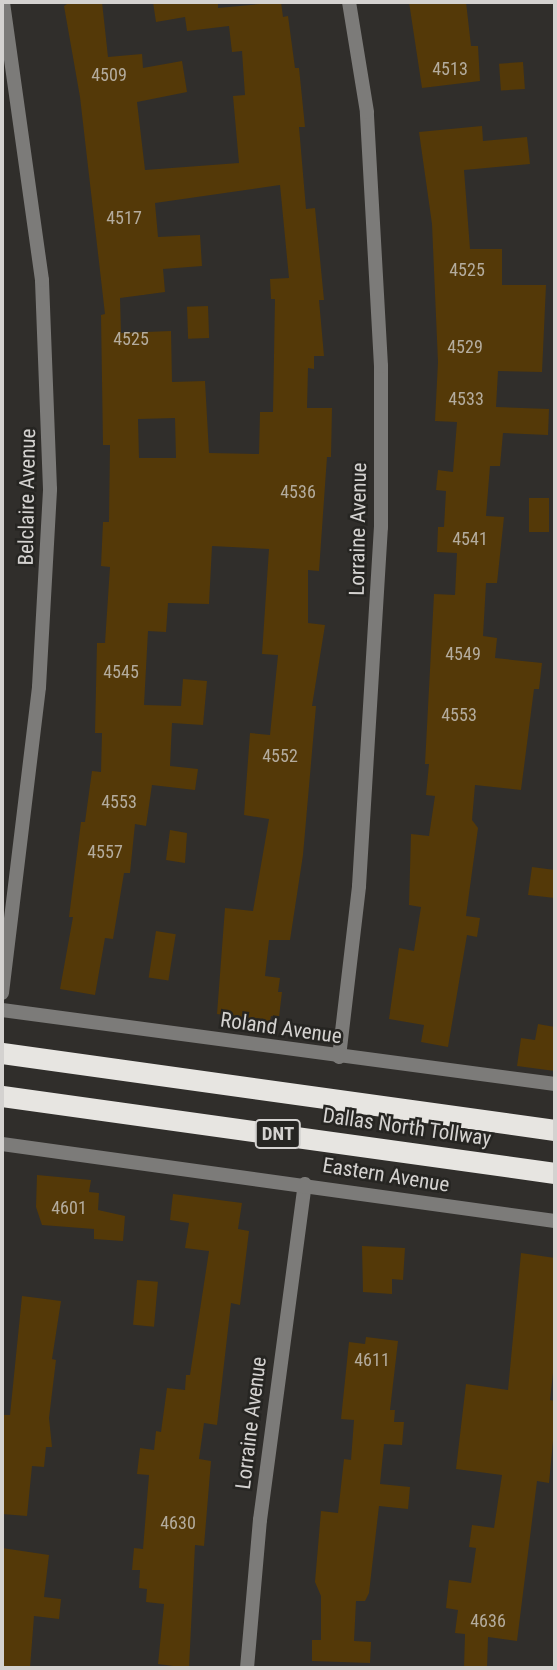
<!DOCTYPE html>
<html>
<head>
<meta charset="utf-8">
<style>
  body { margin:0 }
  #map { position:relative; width:557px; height:1670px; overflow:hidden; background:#302e2b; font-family:"Roboto Condensed",sans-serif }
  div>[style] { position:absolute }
  .building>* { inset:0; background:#543908; transform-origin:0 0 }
  .minor>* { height:14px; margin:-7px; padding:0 7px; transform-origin:7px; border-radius:7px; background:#7c7b79 }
  .tertiary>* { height:14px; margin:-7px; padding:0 7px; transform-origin:7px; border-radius:7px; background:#7c7b79 }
  .motorway>* { height:21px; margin:-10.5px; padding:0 10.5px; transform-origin:10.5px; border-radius:10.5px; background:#e7e5e1 }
  span { translate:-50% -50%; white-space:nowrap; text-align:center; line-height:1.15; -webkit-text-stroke:5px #262522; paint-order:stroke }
  .number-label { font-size:18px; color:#b4ac9e }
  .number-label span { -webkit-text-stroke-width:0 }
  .shield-label span { padding:2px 5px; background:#262522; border:2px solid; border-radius:5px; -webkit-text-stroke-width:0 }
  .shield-label { font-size:19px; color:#d4d2d0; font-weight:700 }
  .street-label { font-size:21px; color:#d4d2d0 }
  .frame { position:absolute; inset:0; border:4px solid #d4d2d0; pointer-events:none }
</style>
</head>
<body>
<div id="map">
  <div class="building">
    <div style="clip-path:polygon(evenodd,70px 2px,102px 2px,108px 57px,142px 54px,143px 68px,182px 61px,187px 92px,137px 102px,145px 170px,239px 163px,233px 96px,245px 95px,242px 51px,232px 52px,229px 26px,187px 31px,185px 17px,156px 22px,153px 2px,218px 2px,218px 8px,281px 2px,283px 17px,288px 16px,295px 68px,299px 68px,305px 127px,299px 127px,306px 209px,315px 208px,324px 300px,319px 300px,324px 356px,314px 356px,314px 369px,308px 368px,307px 408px,332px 408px,331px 457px,327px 457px,319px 571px,308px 570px,308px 623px,325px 625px,312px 706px,316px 706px,303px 855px,290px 940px,269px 940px,265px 976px,280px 978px,278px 992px,282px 992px,279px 1017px,271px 1016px,270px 1021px,217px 1014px,225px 908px,253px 911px,269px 819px,244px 815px,250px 733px,270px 735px,278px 655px,262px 654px,269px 549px,212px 546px,209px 604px,168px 603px,166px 632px,148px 631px,144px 705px,181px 706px,183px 679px,207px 681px,203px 725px,172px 723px,170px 766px,198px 769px,195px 790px,152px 785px,146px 826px,135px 824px,130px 873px,124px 873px,113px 939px,105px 938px,95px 995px,60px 989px,73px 917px,69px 917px,81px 822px,85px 822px,92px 771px,101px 772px,102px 733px,95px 733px,97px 643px,105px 643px,110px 567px,101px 566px,103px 522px,109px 522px,110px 445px,103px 445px,101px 315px,105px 314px,80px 97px,64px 6px,70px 2px,280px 185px,289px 278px,270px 279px,271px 299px,275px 299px,273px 412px,260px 412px,259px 454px,209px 453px,205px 381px,172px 382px,171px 331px,121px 333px,120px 298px,165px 292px,163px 269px,202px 266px,200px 235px,158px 237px,155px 203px,280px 185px,70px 2px,175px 418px,176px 458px,139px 458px,138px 419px,175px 418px)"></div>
    <div style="clip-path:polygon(409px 2px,466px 2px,471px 46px,478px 46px,480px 81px,422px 88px)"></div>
    <div style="left:523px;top:62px;width:27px;height:24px;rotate:86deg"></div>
    <div style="clip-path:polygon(482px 126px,483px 141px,527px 137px,530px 164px,464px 170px,470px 249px,502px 249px,502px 285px,546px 285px,542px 372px,498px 371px,496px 407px,549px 409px,548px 435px,503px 433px,500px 466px,490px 466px,486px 516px,504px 517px,497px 583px,486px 583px,483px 636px,497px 638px,495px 658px,542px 663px,539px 689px,534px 689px,521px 790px,475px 785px,472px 820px,478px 828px,466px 916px,480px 918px,477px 937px,467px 935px,448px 1047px,421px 1042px,424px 1025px,389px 1019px,399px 948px,414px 951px,421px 907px,409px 905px,411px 834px,429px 836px,435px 796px,426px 795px,429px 764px,425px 764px,434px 594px,455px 595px,457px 553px,437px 552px,438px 527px,444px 527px,446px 491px,436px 490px,438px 470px,453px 472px,457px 422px,435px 421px,438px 362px,432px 224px,419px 132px)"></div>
    <div style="left:208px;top:306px;width:32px;height:21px;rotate:88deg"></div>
    <div style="left:529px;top:498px;width:20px;height:34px"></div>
    <div style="clip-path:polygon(170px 830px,187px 833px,185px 863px,166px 860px)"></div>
    <div style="clip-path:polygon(532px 867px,555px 870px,555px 898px,528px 895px)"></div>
    <div style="left:156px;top:931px;width:20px;height:47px;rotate:9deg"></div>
    <div style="clip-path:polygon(538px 1024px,555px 1027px,555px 1071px,517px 1066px,521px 1038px,535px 1040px)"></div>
    <div style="clip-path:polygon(37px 1175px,91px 1180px,89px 1192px,99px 1193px,98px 1210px,125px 1216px,123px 1241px,94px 1239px,94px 1229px,42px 1225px,36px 1207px)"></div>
    <div style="clip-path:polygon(173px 1194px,242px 1203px,238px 1229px,249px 1231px,240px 1305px,231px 1303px,217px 1425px,204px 1423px,199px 1459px,211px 1461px,204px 1546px,195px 1545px,189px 1668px,158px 1664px,164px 1604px,146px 1602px,147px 1589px,139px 1588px,140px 1570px,132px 1570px,134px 1548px,143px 1549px,149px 1475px,137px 1474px,140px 1448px,154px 1450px,156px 1431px,161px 1432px,167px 1388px,185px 1390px,186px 1375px,190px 1375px,209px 1251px,185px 1248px,189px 1223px,170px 1220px)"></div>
    <div style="clip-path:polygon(362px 1246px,405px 1248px,403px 1280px,392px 1279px,392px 1294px,363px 1292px)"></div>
    <div style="clip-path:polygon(521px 1253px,555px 1258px,555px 1355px,550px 1400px,555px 1401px,555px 1420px,549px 1483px,537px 1481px,517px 1641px,488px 1637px,487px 1668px,464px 1668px,465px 1634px,455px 1633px,458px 1610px,446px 1608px,449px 1580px,471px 1583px,476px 1548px,469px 1547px,472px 1525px,494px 1528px,502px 1475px,456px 1469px,466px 1384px,508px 1390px)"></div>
    <div style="left:137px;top:1280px;width:21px;height:45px;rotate:5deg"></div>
    <div style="clip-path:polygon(22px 1296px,61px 1301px,52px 1359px,56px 1360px,49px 1418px,52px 1447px,46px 1447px,44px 1467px,32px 1466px,27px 1516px,2px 1514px,2px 1415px,10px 1415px)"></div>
    <div style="clip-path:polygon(366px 1337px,398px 1341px,390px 1410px,395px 1410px,394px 1422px,404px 1422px,402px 1445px,384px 1444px,380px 1484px,410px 1487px,408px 1509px,379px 1506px,369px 1593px,365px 1601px,356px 1601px,354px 1641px,371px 1642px,370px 1663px,312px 1661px,312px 1640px,321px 1640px,321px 1596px,315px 1582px,321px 1511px,338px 1513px,344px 1459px,351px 1460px,354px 1420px,341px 1419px,349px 1342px,365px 1344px)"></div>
    <div style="clip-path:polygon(2px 1548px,49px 1555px,44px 1597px,61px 1599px,59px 1619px,34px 1616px,30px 1668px,2px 1668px)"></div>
  </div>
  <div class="minor">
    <div style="left:2px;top:993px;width:308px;rotate:-83.1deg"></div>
    <div style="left:39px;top:687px;width:198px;rotate:-86.8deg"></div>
    <div style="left:50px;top:489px;width:209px;rotate:-92.2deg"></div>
    <div style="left:42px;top:280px;width:281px;rotate:-98deg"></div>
    <div style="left:339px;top:1057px;width:172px;rotate:-83.3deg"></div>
    <div style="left:359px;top:886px;width:360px;rotate:-86.5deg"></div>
    <div style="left:381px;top:527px;width:161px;rotate:-90deg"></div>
    <div style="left:381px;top:366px;width:254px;rotate:-93.2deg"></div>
    <div style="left:367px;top:112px;width:111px;rotate:-99.3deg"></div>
    <div style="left:247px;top:1668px;width:149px;rotate:-85deg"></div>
    <div style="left:260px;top:1520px;width:339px;rotate:-82.4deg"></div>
  </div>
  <div class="tertiary">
    <div style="left:2px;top:1010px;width:558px;rotate:7.62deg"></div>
    <div style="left:2px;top:1144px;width:558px;rotate:7.93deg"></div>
  </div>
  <div class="motorway">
    <div style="left:2px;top:1053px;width:558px;rotate:7.93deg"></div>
    <div style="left:2px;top:1096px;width:558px;rotate:7.93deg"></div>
  </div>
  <div class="number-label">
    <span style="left:450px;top:69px">4513</span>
    <span style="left:109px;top:75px">4509</span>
    <span style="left:124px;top:218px">4517</span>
    <span style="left:467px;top:270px">4525</span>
    <span style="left:131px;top:339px">4525</span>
    <span style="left:465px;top:347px">4529</span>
    <span style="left:466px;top:399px">4533</span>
    <span style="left:298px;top:492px">4536</span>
    <span style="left:470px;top:539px">4541</span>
    <span style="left:463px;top:654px">4549</span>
    <span style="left:121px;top:672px">4545</span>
    <span style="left:459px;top:715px">4553</span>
    <span style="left:280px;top:756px">4552</span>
    <span style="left:119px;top:802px">4553</span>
    <span style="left:105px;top:852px">4557</span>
    <span style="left:69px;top:1208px">4601</span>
    <span style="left:372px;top:1360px">4611</span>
    <span style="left:178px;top:1523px">4630</span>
    <span style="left:488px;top:1621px">4636</span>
  </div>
  <div class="shield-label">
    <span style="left:278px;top:1134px">DNT</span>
  </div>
  <div class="street-label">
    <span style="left:27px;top:497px;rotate:-89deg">Belclaire Avenue</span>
    <span style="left:358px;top:529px;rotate:-89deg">Lorraine Avenue</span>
    <span style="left:281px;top:1028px;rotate:8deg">Roland Avenue</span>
    <span style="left:407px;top:1127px;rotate:8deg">Dallas North Tollway</span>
    <span style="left:386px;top:1175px;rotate:9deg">Eastern Avenue</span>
    <span style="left:251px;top:1423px;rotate:-83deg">Lorraine Avenue</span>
  </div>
  <div class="frame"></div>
</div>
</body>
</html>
